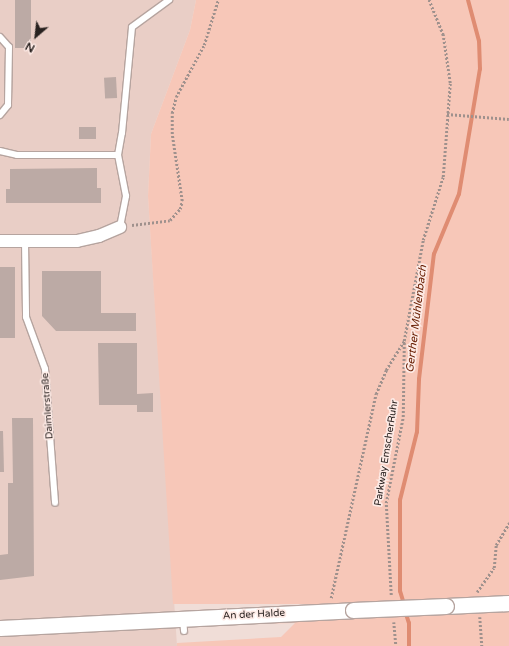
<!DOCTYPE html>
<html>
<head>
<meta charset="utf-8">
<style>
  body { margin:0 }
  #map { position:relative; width:509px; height:646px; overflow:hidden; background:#f0ddd7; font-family:"Varela Round",sans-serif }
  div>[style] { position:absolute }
  .built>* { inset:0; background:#e9cec6 }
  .green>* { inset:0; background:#f7c7b8; transform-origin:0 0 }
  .stream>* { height:4px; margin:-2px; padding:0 2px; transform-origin:2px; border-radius:2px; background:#df8c72 }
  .building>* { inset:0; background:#bcaaa5; transform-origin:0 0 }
  .path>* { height:2.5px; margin-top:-1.25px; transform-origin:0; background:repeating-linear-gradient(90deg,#9f918d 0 2px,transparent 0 4px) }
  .roads { filter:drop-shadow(1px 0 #b6a49f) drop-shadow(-1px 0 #b6a49f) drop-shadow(0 1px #b6a49f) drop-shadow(0 -1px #b6a49f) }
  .service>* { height:6px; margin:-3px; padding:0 3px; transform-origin:3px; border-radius:3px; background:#fff }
  .minor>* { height:12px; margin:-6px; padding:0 6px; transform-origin:6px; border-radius:6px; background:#fff }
  .tertiary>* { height:15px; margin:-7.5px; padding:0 7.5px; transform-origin:7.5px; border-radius:7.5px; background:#fff }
  .bridges { filter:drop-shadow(1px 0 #b6a49f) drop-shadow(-1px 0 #b6a49f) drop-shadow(0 1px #b6a49f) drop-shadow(0 -1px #b6a49f) }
  .tertiary-bridge>* { height:15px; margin:-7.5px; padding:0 7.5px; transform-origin:7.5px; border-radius:7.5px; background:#fff }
  span { translate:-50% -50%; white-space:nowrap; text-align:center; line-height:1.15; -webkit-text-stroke:3.5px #fdeae5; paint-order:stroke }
  .street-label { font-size:10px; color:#28211f }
  .water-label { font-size:11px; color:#6a2005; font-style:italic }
  .north { position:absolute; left:16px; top:16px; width:40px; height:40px; -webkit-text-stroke:3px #fdeae5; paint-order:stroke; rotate:208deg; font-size:11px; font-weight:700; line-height:16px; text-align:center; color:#28211f }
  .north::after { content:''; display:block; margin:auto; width:14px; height:18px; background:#28211f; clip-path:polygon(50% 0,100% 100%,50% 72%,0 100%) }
</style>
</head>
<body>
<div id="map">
  <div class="built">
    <div style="clip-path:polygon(0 0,196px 0,190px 30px,151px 134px,148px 196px,177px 646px,0 646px)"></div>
  </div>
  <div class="green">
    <div style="clip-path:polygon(196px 0,509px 0,509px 646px,177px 646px,177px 643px,281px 637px,295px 623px,206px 625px,299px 619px,315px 604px,173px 604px,148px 196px,151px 134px,190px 30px)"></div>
    <div style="left:161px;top:627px;width:3px;height:161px;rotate:90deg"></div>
  </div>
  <div class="stream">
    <div style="left:404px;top:604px;width:14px;rotate:-107deg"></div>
    <div style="left:400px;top:591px;width:91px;rotate:-90deg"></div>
    <div style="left:400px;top:500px;width:70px;rotate:-76deg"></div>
    <div style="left:417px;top:432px;width:53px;rotate:-87.8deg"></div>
    <div style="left:419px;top:379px;width:126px;rotate:-83.2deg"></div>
    <div style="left:434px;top:254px;width:65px;rotate:-67.4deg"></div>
    <div style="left:459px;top:194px;width:127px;rotate:-80.5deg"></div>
    <div style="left:480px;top:69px;width:28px;rotate:-92deg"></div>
    <div style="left:479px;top:41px;width:42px;rotate:-105deg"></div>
    <div style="left:405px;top:611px;width:13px;rotate:72deg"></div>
    <div style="left:409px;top:623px;width:23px;rotate:90deg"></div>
  </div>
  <div class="building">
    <div style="left:15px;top:0;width:16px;height:48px"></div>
    <div style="left:116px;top:77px;width:21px;height:12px;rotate:87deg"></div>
    <div style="left:96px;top:127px;width:12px;height:17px;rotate:90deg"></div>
    <div style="clip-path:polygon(97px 168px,97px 188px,101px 188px,101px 203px,6px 203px,6px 189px,10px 189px,10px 169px)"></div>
    <div style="left:15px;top:267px;width:71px;height:15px;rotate:90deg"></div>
    <div style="clip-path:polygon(42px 271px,101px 271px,101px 313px,136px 313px,136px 331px,56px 331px,42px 316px)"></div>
    <div style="clip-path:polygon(98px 343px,137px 343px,137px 394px,153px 393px,153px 412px,137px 412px,137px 405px,99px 405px)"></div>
    <div style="clip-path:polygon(12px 418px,33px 418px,34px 576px,0 580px,0 555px,8px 554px,8px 483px,13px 483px)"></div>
    <div style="clip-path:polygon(0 431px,3px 431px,4px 472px,0 472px)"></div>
  </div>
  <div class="path">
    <div style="left:447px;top:114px;width:62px;rotate:4.6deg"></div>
    <div style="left:132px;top:225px;width:38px;rotate:-7deg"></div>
    <div style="left:170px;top:220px;width:15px;rotate:-48deg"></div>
    <div style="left:180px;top:209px;width:8px;rotate:-76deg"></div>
    <div style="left:182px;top:201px;width:68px;rotate:-98.5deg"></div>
    <div style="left:172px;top:134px;width:21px;rotate:-90deg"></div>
    <div style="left:172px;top:113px;width:16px;rotate:-76deg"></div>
    <div style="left:176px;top:97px;width:59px;rotate:-61.7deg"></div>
    <div style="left:204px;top:45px;width:47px;rotate:-72.7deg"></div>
    <div style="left:477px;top:592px;width:29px;rotate:-55deg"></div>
    <div style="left:494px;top:568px;width:23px;rotate:-85deg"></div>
    <div style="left:496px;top:545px;width:26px;rotate:-59deg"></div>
    <div style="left:391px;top:595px;width:92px;rotate:-93.1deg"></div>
    <div style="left:386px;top:503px;width:88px;rotate:-78.8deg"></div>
    <div style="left:403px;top:417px;width:76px;rotate:-89.2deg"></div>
    <div style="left:404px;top:341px;width:103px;rotate:-79.3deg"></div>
    <div style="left:423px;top:240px;width:66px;rotate:-72.4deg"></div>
    <div style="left:443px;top:177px;width:94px;rotate:-85.7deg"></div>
    <div style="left:450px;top:83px;width:49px;rotate:-98.3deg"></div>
    <div style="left:443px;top:35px;width:38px;rotate:-112deg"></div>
    <div style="left:331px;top:598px;width:209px;rotate:-77.6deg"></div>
    <div style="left:376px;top:394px;width:26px;rotate:-67deg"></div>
    <div style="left:386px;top:370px;width:34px;rotate:-58deg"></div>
    <div style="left:480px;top:617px;width:29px;rotate:86deg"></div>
    <div style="left:394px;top:622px;width:24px;rotate:85deg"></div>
  </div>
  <div class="roads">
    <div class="service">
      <div style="left:0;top:37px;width:13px;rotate:48deg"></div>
      <div style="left:9px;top:47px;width:58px;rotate:91deg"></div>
      <div style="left:8px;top:105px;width:13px;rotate:129deg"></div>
      <div style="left:0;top:151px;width:17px;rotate:13deg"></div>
      <div style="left:17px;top:155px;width:101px"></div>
      <div style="left:120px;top:227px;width:32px;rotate:-79deg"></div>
      <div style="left:126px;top:196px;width:42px;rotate:-101deg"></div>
      <div style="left:118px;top:155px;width:22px;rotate:-80deg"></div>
      <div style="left:122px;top:133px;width:106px;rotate:-84.6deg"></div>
      <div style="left:132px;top:27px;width:46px;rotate:-36.1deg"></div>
      <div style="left:25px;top:241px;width:76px;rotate:89.2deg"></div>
      <div style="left:26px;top:317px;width:55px;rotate:69.9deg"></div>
      <div style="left:45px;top:369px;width:134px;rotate:85.7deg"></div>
      <div style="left:183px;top:619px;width:12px;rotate:85deg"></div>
    </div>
    <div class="minor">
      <div style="left:0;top:241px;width:77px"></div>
      <div style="left:77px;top:241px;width:23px;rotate:-13deg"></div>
      <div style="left:99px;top:236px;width:23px;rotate:-23deg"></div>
    </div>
    <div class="tertiary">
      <div style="left:446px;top:606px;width:63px;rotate:-2.7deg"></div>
      <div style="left:0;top:628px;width:353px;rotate:-2.9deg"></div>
    </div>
  </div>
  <div class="bridges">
    <div class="tertiary-bridge">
      <div style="left:353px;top:610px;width:93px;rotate:-2.5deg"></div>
    </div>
  </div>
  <div class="street-label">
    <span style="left:48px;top:406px;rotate:-94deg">Daimlerstraße</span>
    <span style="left:387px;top:453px;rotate:-81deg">Parkway EmscherRuhr</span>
    <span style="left:254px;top:615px;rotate:-3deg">An der Halde</span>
  </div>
  <div class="water-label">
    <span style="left:417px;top:319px;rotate:-83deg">Gerther Mühlenbach</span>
  </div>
  <div class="north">N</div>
</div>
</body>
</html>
